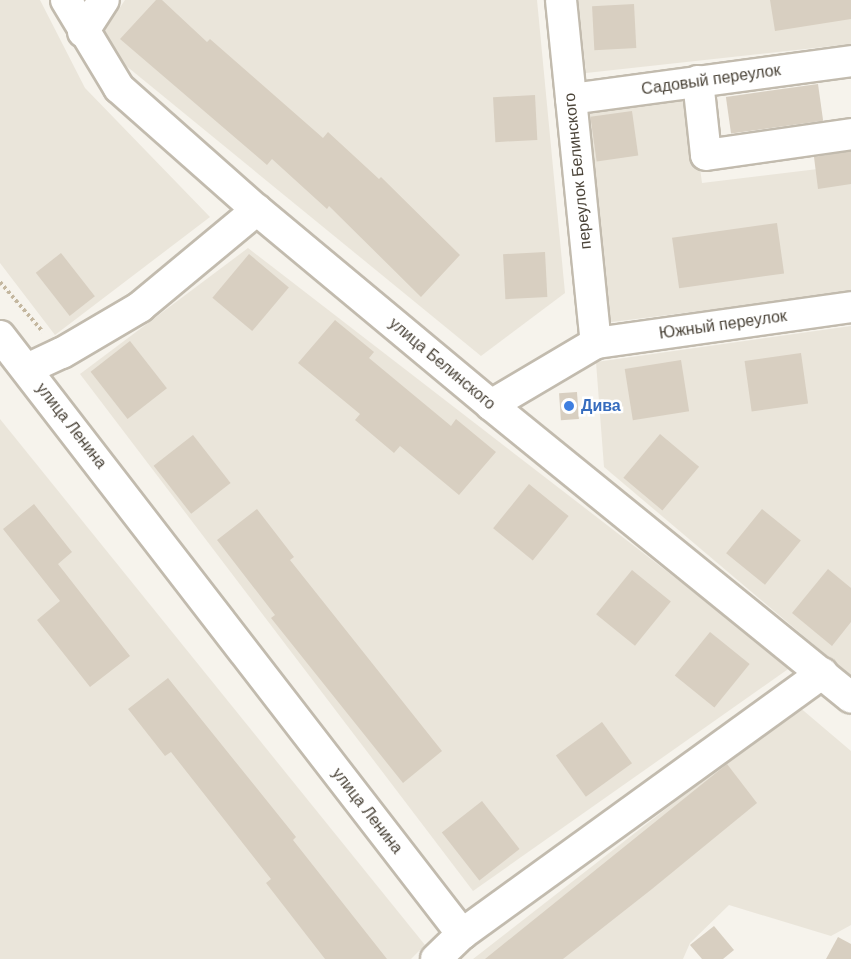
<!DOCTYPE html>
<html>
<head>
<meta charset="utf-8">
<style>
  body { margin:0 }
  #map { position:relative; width:851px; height:959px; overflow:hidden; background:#f6f3ec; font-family:Helvetica,sans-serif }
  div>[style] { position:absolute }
  .residential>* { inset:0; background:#eae5da }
  .building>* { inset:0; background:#d8cfc1; transform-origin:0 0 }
  .path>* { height:4px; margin-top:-2px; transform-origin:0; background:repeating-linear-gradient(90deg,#c4b79f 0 3px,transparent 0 6px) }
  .roads { filter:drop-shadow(2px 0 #c2bbae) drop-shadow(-2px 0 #c2bbae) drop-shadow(0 2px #c2bbae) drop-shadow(0 -2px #c2bbae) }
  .minor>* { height:30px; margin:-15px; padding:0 15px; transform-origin:15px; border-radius:15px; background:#fff }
  .dots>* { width:16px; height:16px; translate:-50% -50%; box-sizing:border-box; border:3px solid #fff; border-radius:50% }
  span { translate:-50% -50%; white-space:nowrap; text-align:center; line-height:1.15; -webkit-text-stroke:5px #fff; paint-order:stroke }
  .street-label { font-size:16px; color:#4b4439 }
  .shop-label { font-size:16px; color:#366cbe; font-weight:700 }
  .left { translate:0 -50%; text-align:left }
</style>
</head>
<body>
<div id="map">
  <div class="residential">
    <div style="clip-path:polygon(0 0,40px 0,85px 88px,210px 217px,55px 335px,0 263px)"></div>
    <div style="clip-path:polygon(125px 0,537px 0,565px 293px,481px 356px,97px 42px)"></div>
    <div style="clip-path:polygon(578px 0,851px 0,851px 44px,586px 73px)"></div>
    <div style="clip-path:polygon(690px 93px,702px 183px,851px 165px,851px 292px,604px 323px,582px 109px)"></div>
    <div style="clip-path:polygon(248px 248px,791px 667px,473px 891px,80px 374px)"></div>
    <div style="clip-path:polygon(851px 326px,851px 676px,604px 467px,596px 362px)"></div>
    <div style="clip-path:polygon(0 419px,425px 945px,411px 959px,0 959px)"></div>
    <div style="clip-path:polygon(798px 706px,851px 751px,851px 925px,831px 936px,729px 905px,690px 943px,683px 959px,473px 959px)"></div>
  </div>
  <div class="building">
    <div style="clip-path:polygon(156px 0,162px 0,207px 42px,210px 39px,323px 138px,328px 132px,379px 179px,381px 177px,460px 255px,421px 297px,329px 206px,327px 209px,272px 159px,267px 165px,120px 39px)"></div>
    <div style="clip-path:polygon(770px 0,851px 0,851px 19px,775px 31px)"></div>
    <div style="left:634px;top:4px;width:44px;height:42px;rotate:87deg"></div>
    <div style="left:818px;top:84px;width:37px;height:93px;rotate:82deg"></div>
    <div style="left:535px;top:95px;width:45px;height:42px;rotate:87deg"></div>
    <div style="left:632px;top:111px;width:45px;height:42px;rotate:82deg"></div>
    <div style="clip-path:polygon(851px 151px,851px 184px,818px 189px,814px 157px)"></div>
    <div style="left:777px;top:223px;width:51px;height:106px;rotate:82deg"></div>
    <div style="left:545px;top:252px;width:45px;height:42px;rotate:87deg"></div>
    <div style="left:61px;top:253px;width:55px;height:32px;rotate:52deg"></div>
    <div style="left:249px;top:254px;width:52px;height:57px;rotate:40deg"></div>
    <div style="clip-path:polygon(335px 320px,374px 352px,369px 358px,451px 426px,456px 419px,496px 452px,459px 495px,400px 446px,394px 453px,355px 420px,360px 414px,298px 363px)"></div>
    <div style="left:130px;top:341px;width:60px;height:50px;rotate:52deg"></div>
    <div style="left:801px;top:353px;width:51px;height:57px;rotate:82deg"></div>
    <div style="left:681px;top:360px;width:52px;height:57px;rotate:81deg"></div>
    <div style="left:577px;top:392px;width:27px;height:18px;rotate:86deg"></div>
    <div style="left:660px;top:434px;width:51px;height:57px;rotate:40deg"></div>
    <div style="left:193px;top:435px;width:61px;height:50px;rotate:52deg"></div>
    <div style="left:529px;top:484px;width:51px;height:57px;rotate:39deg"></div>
    <div style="clip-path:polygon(34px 504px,72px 552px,58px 564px,130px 656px,90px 687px,37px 620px,60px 601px,3px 529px)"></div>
    <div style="clip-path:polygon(257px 509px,294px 557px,290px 560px,442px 751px,403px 783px,271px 618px,275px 615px,217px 540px)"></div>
    <div style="left:762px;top:509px;width:50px;height:57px;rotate:39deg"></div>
    <div style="clip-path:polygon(828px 569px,851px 588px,851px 622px,832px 646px,792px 613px)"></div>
    <div style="left:632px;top:570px;width:50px;height:57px;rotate:39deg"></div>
    <div style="left:710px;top:632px;width:51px;height:56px;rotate:39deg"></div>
    <div style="clip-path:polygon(168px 678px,296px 837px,293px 840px,387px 959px,325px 959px,266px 883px,271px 879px,171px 752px,165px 756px,128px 709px)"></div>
    <div style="left:602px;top:722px;width:51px;height:57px;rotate:54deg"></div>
    <div style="clip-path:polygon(727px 764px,757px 803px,652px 889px,563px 959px,485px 959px)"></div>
    <div style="left:482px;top:801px;width:61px;height:51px;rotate:52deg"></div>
    <div style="clip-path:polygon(714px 926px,734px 950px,723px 959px,702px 959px,690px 945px)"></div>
    <div style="clip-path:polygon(838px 937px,851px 944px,851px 959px,826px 959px)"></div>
  </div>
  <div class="path">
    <div style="left:0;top:282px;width:66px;rotate:49.3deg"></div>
  </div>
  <div class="roads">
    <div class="minor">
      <div style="left:66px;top:0;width:103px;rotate:58.9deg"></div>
      <div style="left:119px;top:88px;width:184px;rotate:41.5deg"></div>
      <div style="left:257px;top:210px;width:305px;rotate:39.8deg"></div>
      <div style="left:491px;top:405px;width:464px;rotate:39.1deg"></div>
      <div style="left:561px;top:0;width:345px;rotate:84.2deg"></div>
      <div style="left:83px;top:32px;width:38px;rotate:-57deg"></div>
      <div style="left:698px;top:81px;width:74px;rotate:83.8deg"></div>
      <div style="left:706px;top:155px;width:147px;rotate:-8.2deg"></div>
      <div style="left:571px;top:99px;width:283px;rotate:-7.7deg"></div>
      <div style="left:0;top:336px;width:756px;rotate:52.31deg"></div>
      <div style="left:462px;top:934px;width:445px;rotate:-35.9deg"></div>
      <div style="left:27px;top:369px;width:38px;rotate:-25deg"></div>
      <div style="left:62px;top:353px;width:91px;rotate:-30.5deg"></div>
      <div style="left:140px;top:307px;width:152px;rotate:-39.7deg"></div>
      <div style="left:491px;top:405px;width:122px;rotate:-30.6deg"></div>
      <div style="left:596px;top:343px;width:258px;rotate:-8deg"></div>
      <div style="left:436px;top:959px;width:36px;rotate:-44deg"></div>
    </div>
  </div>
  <div class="dots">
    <div style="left:569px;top:406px;background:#3f7fe0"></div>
  </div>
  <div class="street-label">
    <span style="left:711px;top:80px;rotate:-8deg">Садовый переулок</span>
    <span style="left:578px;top:171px;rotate:-96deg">переулок Белинского</span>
    <span style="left:723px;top:325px;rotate:-8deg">Южный переулок</span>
    <span style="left:442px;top:364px;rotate:40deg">улица Белинского</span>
    <span style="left:71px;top:426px;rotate:52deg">улица Ленина</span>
    <span style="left:367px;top:811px;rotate:52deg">улица Ленина</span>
  </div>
  <div class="shop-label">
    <span class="left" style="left:581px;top:406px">Дива</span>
  </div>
</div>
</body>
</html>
